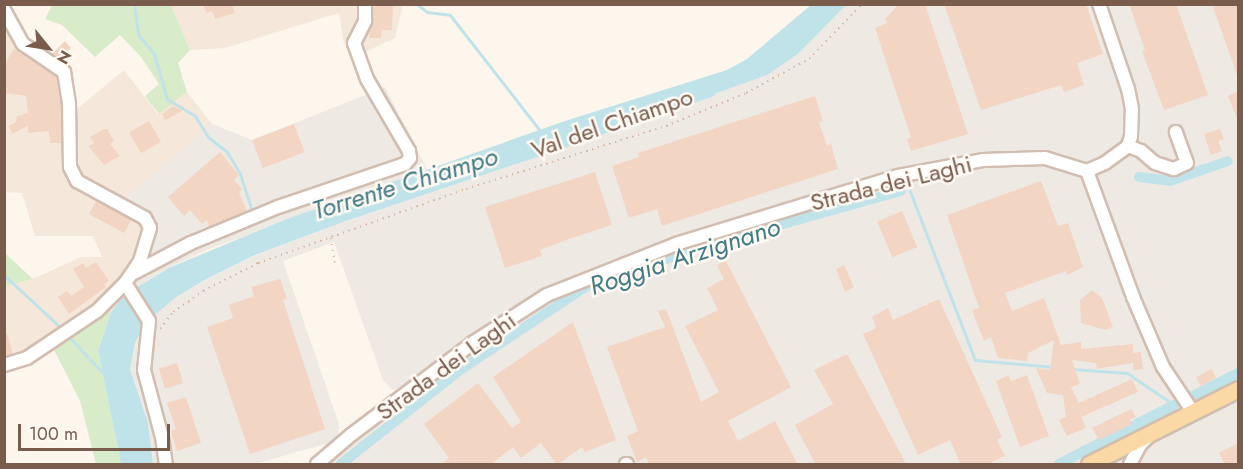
<!DOCTYPE html>
<html>
<head>
<meta charset="utf-8">
<style>
  body { margin:0 }
  #map { position:relative; width:1243px; height:469px; overflow:hidden; background:#fdf6ec; font-family:Jost,sans-serif }
  div>[style] { position:absolute }
  .residential>* { inset:0; background:#f5e8da }
  .industrial>* { inset:0; background:#efe9e4 }
  .green>* { inset:0; background:#d8ecc9 }
  .water>* { inset:0; background:#bfe3e8 }
  .stream>* { height:3px; margin:-1.5px; padding:0 1.5px; transform-origin:1.5px; border-radius:1.5px; background:#bfe3e8 }
  .canal>* { height:10px; margin:-5px; padding:0 5px; transform-origin:5px; border-radius:5px; background:#bfe3e8 }
  .building>* { inset:0; background:#f3d5c3; transform-origin:0 0 }
  .path>* { height:1.5px; margin-top:-0.75px; transform-origin:0; background:repeating-linear-gradient(90deg,#d9b8a5 0 1.5px,transparent 0 6px) }
  .roads { filter:drop-shadow(2px 0 #d1beb0) drop-shadow(-2px 0 #d1beb0) drop-shadow(0 2px #d1beb0) drop-shadow(0 -2px #d1beb0) }
  .minor>* { height:12px; margin:-6px; padding:0 6px; transform-origin:6px; border-radius:6px; background:#fff }
  .major>* { height:15px; margin:-7.5px; padding:0 7.5px; transform-origin:7.5px; border-radius:7.5px; background:#fbd9a5 }
  span { translate:-50% -50%; white-space:nowrap; text-align:center; line-height:1.15; -webkit-text-stroke:5px #fffaf3; paint-order:stroke }
  .street-label { font-size:24px; color:#7a5c4d }
  .water-label { font-size:26px; color:#437c86; font-style:italic }
  .frame { position:absolute; inset:0; border:6px solid #7a5c4d; pointer-events:none }
  .north { position:absolute; left:18px; top:18px; width:60px; height:60px; -webkit-text-stroke:4px #fffaf3; paint-order:stroke; rotate:120deg; font-size:16px; font-weight:700; line-height:24px; text-align:center; color:#7a5c4d }
  .north::after { content:''; display:block; margin:auto; width:21px; height:27px; background:#7a5c4d; clip-path:polygon(50% 0,100% 100%,50% 72%,0 100%) }
  .scale { position:absolute; left:18px; top:424px; width:152px; height:27px; box-sizing:border-box; border:3px solid #7a5c4d; border-top:0; padding-left:8px; font-size:18px; line-height:21px; white-space:nowrap; color:#7a5c4d; -webkit-text-stroke:4px #fffaf3; paint-order:stroke }
</style>
</head>
<body>
<div id="map">
  <div class="residential">
    <div style="clip-path:polygon(171px 5px,403px 5px,395px 38px,361px 54px,344px 44px,339px 13px,225px 48px,190px 50px)"></div>
    <div style="clip-path:polygon(4px 20px,12px 39px,34px 58px,58px 69px,66px 118px,124px 70px,158px 114px,187px 92px,212px 124px,117px 206px,146px 228px,143px 253px,124px 295px,111px 312px,103px 304px,5px 365px,5px 286px,33px 279px,81px 257px,102px 257px,93px 236px,35px 236px,22px 193px,5px 192px)"></div>
  </div>
  <div class="industrial">
    <div style="clip-path:polygon(evenodd,846px 5px,1238px 5px,1238px 464px,307px 464px,327px 450px,325px 444px,255px 464px,153px 464px,148px 423px,130px 369px,135px 343px,145px 323px,175px 298px,206px 279px,256px 255px,343px 222px,579px 143px,766px 75px,798px 54px,846px 5px,334px 242px,383px 380px,391px 389px,400px 391px,338px 438px,339px 424px,283px 261px,334px 242px)"></div>
    <div style="clip-path:polygon(385px 87px,428px 171px,209px 249px,171px 267px,124px 295px,143px 253px,146px 228px,116px 206px,212px 124px,252px 140px)"></div>
  </div>
  <div class="green">
    <div style="clip-path:polygon(52px 5px,171px 5px,190px 50px,178px 63px,187px 92px,159px 114px,145px 96px,159px 84px,141px 57px,120px 35px,95px 57px,62px 25px,45px 19px)"></div>
    <div style="clip-path:polygon(5px 252px,9px 257px,33px 279px,5px 286px)"></div>
    <div style="clip-path:polygon(103px 304px,111px 312px,98px 351px,121px 464px,96px 464px,80px 401px,50px 342px)"></div>
  </div>
  <div class="water">
    <div style="clip-path:polygon(811px 5px,846px 5px,798px 54px,767px 75px,579px 143px,343px 222px,255px 255px,206px 279px,175px 298px,145px 323px,135px 343px,130px 369px,148px 423px,153px 464px,121px 464px,98px 351px,111px 312px,124px 295px,171px 267px,287px 219px,565px 121px,727px 70px,747px 59px)"></div>
  </div>
  <div class="stream">
    <div style="left:134px;top:4px;width:30px;rotate:82deg"></div>
    <div style="left:138px;top:34px;width:26px;rotate:51deg"></div>
    <div style="left:154px;top:54px;width:47px;rotate:73.9deg"></div>
    <div style="left:167px;top:99px;width:33px;rotate:31deg"></div>
    <div style="left:195px;top:116px;width:25px;rotate:58deg"></div>
    <div style="left:208px;top:137px;width:24px;rotate:38deg"></div>
    <div style="left:227px;top:152px;width:26px;rotate:59deg"></div>
    <div style="left:240px;top:174px;width:38px;rotate:72deg"></div>
    <div style="left:417px;top:4px;width:13px;rotate:39deg"></div>
    <div style="left:427px;top:12px;width:23px;rotate:7deg"></div>
    <div style="left:450px;top:15px;width:148px;rotate:52.1deg"></div>
    <div style="left:688px;top:103px;width:27px;rotate:-20deg"></div>
    <div style="left:909px;top:189px;width:183px;rotate:68.9deg"></div>
    <div style="left:975px;top:360px;width:79px;rotate:5.1deg"></div>
    <div style="left:4px;top:275px;width:78px;rotate:42.9deg"></div>
    <div style="left:70px;top:338px;width:47px;rotate:46.7deg"></div>
    <div style="left:1072px;top:369px;width:55px;rotate:4.2deg"></div>
    <div style="left:1127px;top:373px;width:57px;rotate:34.2deg"></div>
  </div>
  <div class="canal">
    <div style="left:1139px;top:177px;width:31px;rotate:7deg"></div>
    <div style="left:1170px;top:181px;width:61px;rotate:-19deg"></div>
    <div style="left:1193px;top:396px;width:51px;rotate:-27.1deg"></div>
    <div style="left:341px;top:464px;width:152px;rotate:-38.3deg"></div>
    <div style="left:460px;top:370px;width:156px;rotate:-33.5deg"></div>
    <div style="left:590px;top:284px;width:127px;rotate:-18.3deg"></div>
    <div style="left:711px;top:244px;width:197px;rotate:-15.6deg"></div>
    <div style="left:1059px;top:464px;width:129px;rotate:-27.2deg"></div>
  </div>
  <div class="building">
    <div style="clip-path:polygon(203px 4px,232px 4px,235px 13px,215px 19px,212px 11px,206px 13px)"></div>
    <div style="clip-path:polygon(373px 4px,393px 4px,392px 30px,382px 30px,381px 38px,369px 38px)"></div>
    <div style="clip-path:polygon(899px 4px,925px 4px,968px 134px,911px 151px,907px 139px,911px 137px,875px 28px,887px 23px,885px 19px)"></div>
    <div style="clip-path:polygon(944px 4px,1086px 4px,1103px 54px,1077px 63px,1084px 85px,1064px 92px,1061px 85px,981px 110px)"></div>
    <div style="clip-path:polygon(1129px 4px,1176px 4px,1208px 95px,1164px 110px,1142px 51px,1145px 50px)"></div>
    <div style="clip-path:polygon(1212px 4px,1239px 4px,1239px 75px,1237px 75px)"></div>
    <div style="clip-path:polygon(65px 41px,71px 48px,60px 59px,52px 54px)"></div>
    <div style="clip-path:polygon(14px 49px,56px 77px,61px 105px,61px 143px,50px 143px,49px 131px,28px 133px,28px 126px,12px 134px,9px 126px,16px 122px,17px 116px,28px 113px,26px 96px,4px 93px,4px 65px)"></div>
    <div style="clip-path:polygon(1239px 91px,1239px 121px,1238px 121px,1228px 96px)"></div>
    <div style="clip-path:polygon(815px 96px,823px 121px,819px 122px,827px 146px,831px 144px,838px 169px,662px 226px,657px 209px,629px 218px,612px 166px,639px 157px,638px 153px)"></div>
    <div style="clip-path:polygon(173px 106px,183px 111px,165px 120px,162px 114px)"></div>
    <div style="left:149px;top:121px;width:24px;height:23px;rotate:60deg"></div>
    <div style="left:294px;top:124px;width:30px;height:45px;rotate:69deg"></div>
    <div style="clip-path:polygon(104px 129px,107px 129px,114px 141px,110px 144px,120px 156px,104px 165px,88px 146px,94px 143px,90px 137px)"></div>
    <div style="clip-path:polygon(1220px 129px,1224px 139px,1218px 141px,1222px 151px,1211px 155px,1204px 134px)"></div>
    <div style="clip-path:polygon(220px 152px,239px 175px,234px 180px,242px 189px,239px 192px,247px 211px,209px 227px,207px 220px,202px 224px,190px 210px,184px 216px,168px 197px)"></div>
    <div style="clip-path:polygon(595px 172px,612px 225px,563px 241px,540px 250px,542px 256px,505px 268px,485px 207px)"></div>
    <div style="clip-path:polygon(1041px 181px,1058px 226px,1068px 223px,1083px 267px,1067px 275px,1066px 271px,1005px 293px,1012px 311px,1044px 298px,1061px 345px,1081px 342px,1081px 349px,1133px 344px,1133px 353px,1141px 352px,1143px 369px,1133px 370px,1133px 363px,1097px 369px,1096px 363px,1072px 360px,1080px 384px,1071px 387px,1079px 403px,1132px 379px,1138px 392px,1081px 417px,1086px 428px,1067px 436px,1059px 420px,1066px 417px,1063px 395px,1047px 393px,1036px 368px,1050px 370px,1054px 340px,1028px 353px,1027px 361px,998px 358px,991px 337px,984px 341px,972px 310px,979px 308px,947px 215px)"></div>
    <div style="left:96px;top:201px;width:40px;height:15px;rotate:28deg"></div>
    <div style="left:902px;top:211px;width:39px;height:27px;rotate:67deg"></div>
    <div style="clip-path:polygon(726px 261px,791px 387px,728px 421px,738px 441px,775px 421px,798px 465px,649px 465px,646px 457px,637px 462px,627px 436px,638px 431px,607px 347px,665px 327px,658px 311px,666px 309px,701px 402px,719px 392px,685px 326px,718px 310px,707px 288px,724px 279px,717px 265px)"></div>
    <div style="clip-path:polygon(96px 262px,109px 281px,104px 284px,106px 287px,69px 314px,58px 297px,67px 291px,71px 296px,84px 287px,73px 269px,83px 263px,86px 268px)"></div>
    <div style="clip-path:polygon(844px 265px,854px 287px,845px 292px,836px 269px)"></div>
    <div style="clip-path:polygon(280px 279px,287px 299px,283px 300px,325px 429px,250px 454px,207px 327px,233px 318px,229px 305px,254px 296px,251px 287px)"></div>
    <div style="clip-path:polygon(1092px 290px,1102px 298px,1113px 327px,1105px 330px,1081px 323px,1080px 300px)"></div>
    <div style="clip-path:polygon(939px 299px,1002px 437px,997px 440px,1005px 456px,986px 465px,961px 465px,950px 440px,918px 455px,863px 334px,876px 328px,872px 317px,888px 308px,893px 320px)"></div>
    <div style="clip-path:polygon(573px 322px,616px 440px,585px 452px,582px 447px,557px 465px,541px 443px,521px 458px,513px 447px,490px 465px,441px 465px,449px 458px,424px 424px,478px 383px,512px 428px,521px 422px,493px 377px)"></div>
    <div style="clip-path:polygon(4px 333px,7px 333px,13px 354px,4px 356px)"></div>
    <div style="clip-path:polygon(847px 354px,903px 458px,906px 465px,816px 465px,795px 425px,833px 404px,814px 370px)"></div>
    <div style="left:177px;top:363px;width:21px;height:19px;rotate:73deg"></div>
    <div style="left:1211px;top:369px;width:10px;height:17px;rotate:61deg"></div>
    <div style="clip-path:polygon(1009px 375px,1011px 381px,1027px 375px,1049px 436px,1020px 447px,996px 381px)"></div>
    <div style="clip-path:polygon(186px 397px,201px 443px,177px 451px,171px 431px,176px 429px,167px 403px)"></div>
    <div style="clip-path:polygon(1131px 409px,1136px 417px,1130px 420px,1132px 424px,1099px 440px,1092px 428px)"></div>
    <div style="clip-path:polygon(1239px 443px,1239px 465px,1225px 465px,1219px 453px)"></div>
  </div>
  <div class="path">
    <div style="left:331px;top:238px;width:25px;rotate:81deg"></div>
    <div style="left:160px;top:329px;width:21px;rotate:-53deg"></div>
    <div style="left:173px;top:312px;width:37px;rotate:-35deg"></div>
    <div style="left:203px;top:291px;width:62px;rotate:-27deg"></div>
    <div style="left:258px;top:263px;width:221px;rotate:-19.6deg"></div>
    <div style="left:466px;top:189px;width:210px;rotate:-17.5deg"></div>
    <div style="left:666px;top:126px;width:87px;rotate:-22.4deg"></div>
    <div style="left:746px;top:93px;width:72px;rotate:-28.4deg"></div>
    <div style="left:809px;top:59px;width:76px;rotate:-46.1deg"></div>
  </div>
  <div class="roads">
    <div class="minor">
      <div style="left:4px;top:10px;width:39px;rotate:61deg"></div>
      <div style="left:23px;top:44px;width:50px;rotate:34.3deg"></div>
      <div style="left:64px;top:72px;width:32px;rotate:81deg"></div>
      <div style="left:69px;top:104px;width:63px;rotate:89.1deg"></div>
      <div style="left:70px;top:167px;width:16px;rotate:63deg"></div>
      <div style="left:77px;top:181px;width:77px;rotate:28.6deg"></div>
      <div style="left:145px;top:218px;width:11px;rotate:63deg"></div>
      <div style="left:150px;top:228px;width:34px;rotate:107deg"></div>
      <div style="left:140px;top:261px;width:27px;rotate:124deg"></div>
      <div style="left:125px;top:283px;width:40px;rotate:135deg"></div>
      <div style="left:97px;top:311px;width:84px;rotate:146.1deg"></div>
      <div style="left:27px;top:358px;width:24px;rotate:163deg"></div>
      <div style="left:1128px;top:146px;width:14px;rotate:21deg"></div>
      <div style="left:1141px;top:151px;width:18px;rotate:41deg"></div>
      <div style="left:1155px;top:163px;width:20px;rotate:18deg"></div>
      <div style="left:1174px;top:169px;width:14px;rotate:-25deg"></div>
      <div style="left:1187px;top:163px;width:33px;rotate:-110deg"></div>
      <div style="left:1087px;top:171px;width:134px;rotate:69.9deg"></div>
      <div style="left:1133px;top:297px;width:76px;rotate:66.8deg"></div>
      <div style="left:1163px;top:367px;width:54px;rotate:56.3deg"></div>
      <div style="left:134px;top:273px;width:64px;rotate:-27.8deg"></div>
      <div style="left:191px;top:243px;width:94px;rotate:-22.5deg"></div>
      <div style="left:278px;top:207px;width:134px;rotate:-18.7deg"></div>
      <div style="left:405px;top:164px;width:8px;rotate:-50deg"></div>
      <div style="left:410px;top:158px;width:7px;rotate:-98deg"></div>
      <div style="left:409px;top:151px;width:83px;rotate:-120.3deg"></div>
      <div style="left:367px;top:79px;width:38px;rotate:-110deg"></div>
      <div style="left:354px;top:43px;width:25px;rotate:-63deg"></div>
      <div style="left:365px;top:21px;width:17px;rotate:-90deg"></div>
      <div style="left:125px;top:283px;width:45px;rotate:57.7deg"></div>
      <div style="left:149px;top:321px;width:49px;rotate:95.8deg"></div>
      <div style="left:144px;top:370px;width:69px;rotate:75deg"></div>
      <div style="left:162px;top:437px;width:27px;rotate:82deg"></div>
      <div style="left:317px;top:464px;width:45px;rotate:-40.5deg"></div>
      <div style="left:351px;top:435px;width:154px;rotate:-37.1deg"></div>
      <div style="left:474px;top:342px;width:87px;rotate:-32.8deg"></div>
      <div style="left:547px;top:295px;width:142px;rotate:-21.5deg"></div>
      <div style="left:679px;top:243px;width:229px;rotate:-17deg"></div>
      <div style="left:898px;top:176px;width:86px;rotate:-10.7deg"></div>
      <div style="left:983px;top:160px;width:62px;rotate:-1.8deg"></div>
      <div style="left:1045px;top:158px;width:44px;rotate:17.2deg"></div>
      <div style="left:1087px;top:171px;width:20px;rotate:-24deg"></div>
      <div style="left:1105px;top:163px;width:29px;rotate:-36deg"></div>
      <div style="left:1128px;top:146px;width:10px;rotate:-73deg"></div>
      <div style="left:1131px;top:136px;width:27px;rotate:-88deg"></div>
      <div style="left:1132px;top:109px;width:20px;rotate:-101deg"></div>
      <div style="left:1128px;top:89px;width:90px;rotate:-108.8deg"></div>
      <div style="left:626px;top:464px;width:1px"></div>
      <div style="left:1130px;top:464px;width:21px;rotate:-62deg"></div>
      <div style="left:1140px;top:445px;width:13px;rotate:-45deg"></div>
    </div>
    <div class="major">
      <div style="left:1089px;top:464px;width:167px;rotate:-26.7deg"></div>
    </div>
  </div>
  <div class="street-label">
    <span style="left:612px;top:123px;rotate:-19deg">Val del Chiampo</span>
    <span style="left:891px;top:183px;rotate:-14deg">Strada dei Laghi</span>
    <span style="left:446px;top:366px;rotate:-36deg">Strada dei Laghi</span>
  </div>
  <div class="water-label">
    <span style="left:405px;top:184px;rotate:-17deg">Torrente Chiampo</span>
    <span style="left:685px;top:257px;rotate:-18deg">Roggia Arzignano</span>
  </div>
  <div class="frame"></div>
  <div class="north">N</div>
  <div class="scale">100 m</div>
</div>
</body>
</html>
